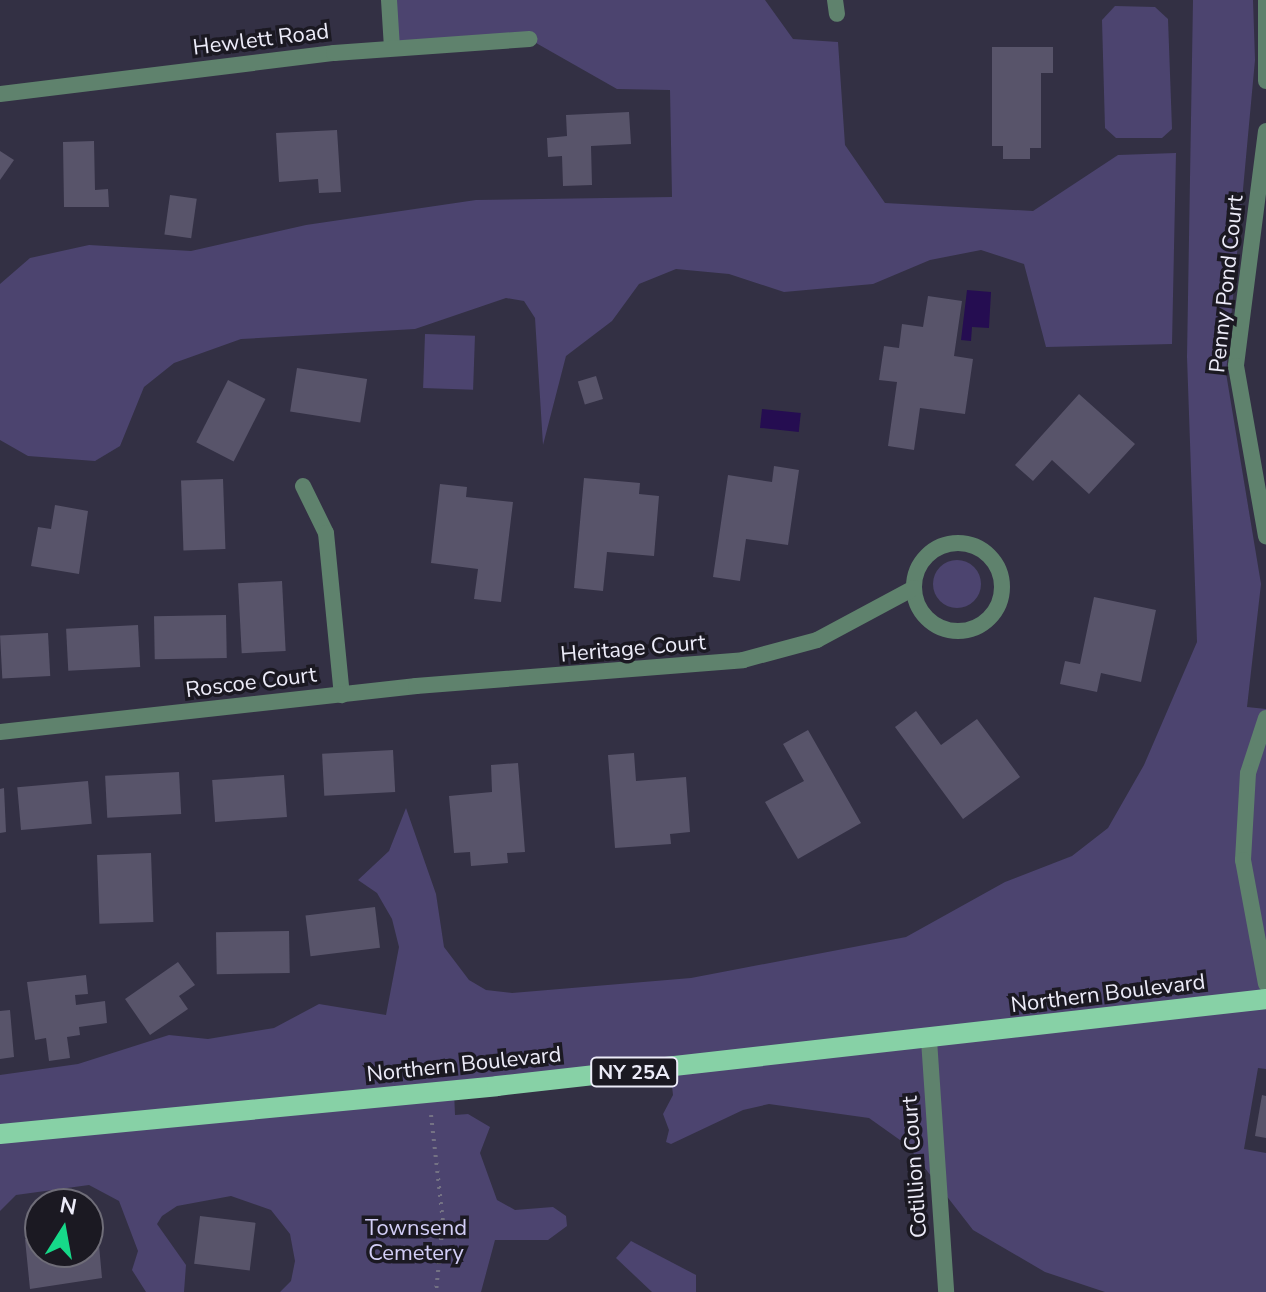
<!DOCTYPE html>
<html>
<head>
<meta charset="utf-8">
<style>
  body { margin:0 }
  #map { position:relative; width:1266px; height:1292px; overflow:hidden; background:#333044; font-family:"Nunito Sans",sans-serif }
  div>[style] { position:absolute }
  .green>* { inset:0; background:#4c446f; transform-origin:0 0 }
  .round { border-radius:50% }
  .water>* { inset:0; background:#250d51; transform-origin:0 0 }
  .building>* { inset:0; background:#58546a; transform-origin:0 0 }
  .path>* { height:4px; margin-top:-2px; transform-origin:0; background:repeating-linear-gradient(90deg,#747284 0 2px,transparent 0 8px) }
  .minor>* { height:16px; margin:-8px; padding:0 8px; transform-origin:8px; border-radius:8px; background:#5f826d }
  .minor>.ring { margin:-8px; padding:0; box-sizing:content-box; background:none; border:16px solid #5f826d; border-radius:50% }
  .primary>* { height:20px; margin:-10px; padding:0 10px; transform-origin:10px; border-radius:10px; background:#87d1a6 }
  span { translate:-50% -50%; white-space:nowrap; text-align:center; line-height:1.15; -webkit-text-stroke:7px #1b1922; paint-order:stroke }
  .shield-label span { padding:2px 6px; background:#1b1922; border:2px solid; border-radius:6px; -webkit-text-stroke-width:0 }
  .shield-label { font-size:20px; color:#ecebf8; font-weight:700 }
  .street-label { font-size:22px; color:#ecebf8 }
  .park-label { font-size:22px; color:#d3cef7 }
  .north { position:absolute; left:24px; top:1188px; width:80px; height:80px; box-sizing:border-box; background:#1b1922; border:2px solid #6f6d78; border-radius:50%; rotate:11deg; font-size:22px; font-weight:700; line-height:32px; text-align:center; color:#ecebf8 }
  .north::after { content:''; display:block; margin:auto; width:28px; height:36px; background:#16d989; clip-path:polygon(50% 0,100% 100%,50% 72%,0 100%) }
</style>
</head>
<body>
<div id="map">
  <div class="green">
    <div style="clip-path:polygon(388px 0,765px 0,793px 39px,838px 42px,845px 145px,885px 203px,1033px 211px,1118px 155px,1176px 153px,1172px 344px,1046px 347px,1024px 264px,981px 250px,930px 260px,873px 284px,784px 292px,729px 274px,676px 269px,639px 284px,612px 321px,566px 356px,543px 445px,535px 318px,524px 301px,506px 298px,415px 329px,241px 339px,174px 363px,144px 387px,120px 446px,95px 461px,28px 456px,0 440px,0 284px,30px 258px,89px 245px,191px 251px,306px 225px,476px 200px,672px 197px,670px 90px,617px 89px,529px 39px,392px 48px)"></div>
    <div style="clip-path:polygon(1193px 0,1253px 0,1255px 60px,1226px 373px,1261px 584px,1247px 707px,1266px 709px,1266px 1069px,1258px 1068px,1244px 1149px,1266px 1153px,1266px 1292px,1105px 1292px,1045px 1272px,973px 1230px,907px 1145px,869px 1118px,769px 1104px,743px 1110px,671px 1144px,666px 1142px,669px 1130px,663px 1114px,673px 1095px,670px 1068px,454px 1090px,455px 1115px,468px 1114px,490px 1127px,480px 1153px,497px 1200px,515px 1210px,553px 1207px,566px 1216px,567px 1226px,548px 1240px,495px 1240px,481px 1292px,280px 1292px,291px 1281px,295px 1261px,290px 1234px,271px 1210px,231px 1196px,177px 1206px,162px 1216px,157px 1224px,186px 1265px,184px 1292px,146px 1292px,132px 1270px,138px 1251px,119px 1201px,89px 1185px,16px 1195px,0 1211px,0 1075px,78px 1064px,169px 1035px,208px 1039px,274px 1028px,319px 1004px,386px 1015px,399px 947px,392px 919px,377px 893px,358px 880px,389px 851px,406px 808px,436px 894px,444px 947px,469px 980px,486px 990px,512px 993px,691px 978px,906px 937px,1005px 882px,1072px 856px,1108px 828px,1144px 765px,1197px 642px,1187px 357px)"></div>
    <div style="clip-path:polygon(1115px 6px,1155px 7px,1168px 19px,1172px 129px,1162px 138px,1116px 138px,1105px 128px,1102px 20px)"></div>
    <div style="left:425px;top:334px;width:50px;height:54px;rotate:2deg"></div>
    <div class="round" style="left:933px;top:560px;width:48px;height:48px"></div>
    <div style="clip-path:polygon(631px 1241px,696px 1275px,696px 1292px,652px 1292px,616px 1258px)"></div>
  </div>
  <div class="water">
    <div style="clip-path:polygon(967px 290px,991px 292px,989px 328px,972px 327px,971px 341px,961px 340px)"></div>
    <div style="left:762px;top:409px;width:39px;height:19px;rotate:6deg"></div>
  </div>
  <div class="building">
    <div style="clip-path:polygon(992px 47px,1053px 47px,1053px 73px,1041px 73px,1041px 148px,1030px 148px,1030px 159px,1003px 159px,1003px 146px,992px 146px)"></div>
    <div style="clip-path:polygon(629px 112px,631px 144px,591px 146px,592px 185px,563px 186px,562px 156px,548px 157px,547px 138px,567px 136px,566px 115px)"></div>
    <div style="clip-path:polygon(337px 130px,341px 192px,319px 193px,318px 179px,279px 182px,276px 133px)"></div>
    <div style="clip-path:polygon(94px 141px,95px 190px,108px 189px,109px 207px,64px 207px,63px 142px)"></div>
    <div style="clip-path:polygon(0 151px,14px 160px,0 180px)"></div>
    <div style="left:170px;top:195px;width:27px;height:40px;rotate:8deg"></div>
    <div style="clip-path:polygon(928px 296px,962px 301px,954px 356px,973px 359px,965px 414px,920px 408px,914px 450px,888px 446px,897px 382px,879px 380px,884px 346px,899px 348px,902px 324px,923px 327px)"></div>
    <div style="left:297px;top:368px;width:71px;height:44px;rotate:9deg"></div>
    <div style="left:596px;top:376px;width:24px;height:19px;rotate:73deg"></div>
    <div style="left:228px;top:380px;width:42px;height:70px;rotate:27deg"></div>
    <div style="clip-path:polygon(1079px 394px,1135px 444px,1089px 494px,1052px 460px,1033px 481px,1015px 465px)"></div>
    <div style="clip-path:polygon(774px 466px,799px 470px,788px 545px,746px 539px,740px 581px,713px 577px,728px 475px,772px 482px)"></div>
    <div style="clip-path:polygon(584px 478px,640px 483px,639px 494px,659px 496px,654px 556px,607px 552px,603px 591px,574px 588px)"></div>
    <div style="left:223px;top:479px;width:70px;height:42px;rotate:88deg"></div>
    <div style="clip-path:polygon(440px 484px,467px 487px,466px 497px,513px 502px,501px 602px,474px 599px,478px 569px,431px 563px)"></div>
    <div style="clip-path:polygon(55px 505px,88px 511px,79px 574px,31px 566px,38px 527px,51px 529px)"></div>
    <div style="left:282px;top:581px;width:70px;height:44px;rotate:87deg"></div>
    <div style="clip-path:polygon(1094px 597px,1156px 610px,1141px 682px,1101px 673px,1097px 692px,1060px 684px,1065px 661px,1080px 664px)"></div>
    <div style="left:226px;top:615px;width:43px;height:72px;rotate:89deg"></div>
    <div style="left:138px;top:625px;width:42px;height:72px;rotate:87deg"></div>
    <div style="left:48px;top:633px;width:43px;height:48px;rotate:87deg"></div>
    <div style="clip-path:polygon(916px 711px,941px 745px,977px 719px,1020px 777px,963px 819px,895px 727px)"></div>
    <div style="clip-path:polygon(808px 730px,861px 823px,798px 859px,765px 802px,804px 781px,783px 744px)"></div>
    <div style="left:393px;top:750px;width:42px;height:71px;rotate:87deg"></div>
    <div style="clip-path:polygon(634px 753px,636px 781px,686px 777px,690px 832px,670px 834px,671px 844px,615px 848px,608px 755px)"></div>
    <div style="clip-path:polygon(518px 763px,525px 852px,507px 853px,508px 863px,471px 866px,470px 852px,454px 853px,449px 796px,492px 792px,491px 765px)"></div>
    <div style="left:179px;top:772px;width:42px;height:74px;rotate:87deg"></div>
    <div style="left:284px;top:775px;width:42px;height:72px;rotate:86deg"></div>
    <div style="left:88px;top:781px;width:43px;height:71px;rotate:85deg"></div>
    <div style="clip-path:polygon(4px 788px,6px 832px,0 833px,0 789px)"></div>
    <div style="left:151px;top:853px;width:69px;height:54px;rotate:88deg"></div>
    <div style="left:375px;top:907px;width:41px;height:70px;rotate:83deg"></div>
    <div style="left:289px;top:931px;width:42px;height:73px;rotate:89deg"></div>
    <div style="clip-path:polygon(178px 962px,195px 985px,179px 996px,188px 1009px,150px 1035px,125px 999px)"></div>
    <div style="clip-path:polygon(86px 975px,88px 994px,75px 995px,76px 1005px,105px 1001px,107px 1023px,79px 1027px,80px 1035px,67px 1037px,70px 1058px,49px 1061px,46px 1038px,35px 1040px,27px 982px)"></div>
    <div style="clip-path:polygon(10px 1010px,14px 1057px,0 1059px,0 1011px)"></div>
    <div style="clip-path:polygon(1262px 1095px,1266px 1096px,1266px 1138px,1255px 1136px)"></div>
    <div style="left:200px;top:1216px;width:56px;height:48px;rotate:7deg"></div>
    <div style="clip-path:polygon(98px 1234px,102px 1278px,30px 1289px,25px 1239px,40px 1237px,40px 1252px,88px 1252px,88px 1235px)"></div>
  </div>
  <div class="path">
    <div style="left:431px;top:1115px;width:108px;rotate:83.6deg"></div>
    <div style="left:443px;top:1222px;width:70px;rotate:95.7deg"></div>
  </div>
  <div class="minor">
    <div style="left:389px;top:0;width:48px;rotate:86.4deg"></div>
    <div style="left:835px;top:0;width:14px;rotate:82deg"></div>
    <div style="left:1266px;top:0;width:81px;rotate:90deg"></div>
    <div style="left:0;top:94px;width:337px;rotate:-7deg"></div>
    <div style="left:334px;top:53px;width:196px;rotate:-4.1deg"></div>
    <div style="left:1266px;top:131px;width:237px;rotate:97.3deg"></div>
    <div style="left:1236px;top:366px;width:173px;rotate:80deg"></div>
    <div style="left:303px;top:486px;width:52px;rotate:63.9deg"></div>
    <div style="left:326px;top:533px;width:163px;rotate:84.4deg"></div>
    <div class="ring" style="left:914px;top:543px;width:72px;height:72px"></div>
    <div style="left:1266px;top:718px;width:58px;rotate:108.1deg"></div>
    <div style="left:1248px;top:773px;width:87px;rotate:93.3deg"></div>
    <div style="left:1243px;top:860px;width:126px;rotate:79.5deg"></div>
    <div style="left:0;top:732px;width:419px;rotate:-6.3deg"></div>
    <div style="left:416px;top:686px;width:328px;rotate:-4.5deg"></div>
    <div style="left:743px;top:660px;width:77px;rotate:-15.1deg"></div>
    <div style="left:817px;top:640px;width:110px;rotate:-28.2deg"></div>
    <div style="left:929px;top:1040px;width:253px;rotate:86.1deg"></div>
  </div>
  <div class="primary">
    <div style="left:0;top:1134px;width:499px;rotate:-5.5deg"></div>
    <div style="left:497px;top:1086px;width:774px;rotate:-6.45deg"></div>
  </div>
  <div class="shield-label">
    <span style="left:634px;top:1072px">NY 25A</span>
  </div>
  <div class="street-label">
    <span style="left:261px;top:40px;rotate:-7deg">Hewlett Road</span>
    <span style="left:1227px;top:284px;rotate:-84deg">Penny Pond Court</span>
    <span style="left:633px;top:649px;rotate:-5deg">Heritage Court</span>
    <span style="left:251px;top:683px;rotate:-7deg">Roscoe Court</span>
    <span style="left:1108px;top:994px;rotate:-7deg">Northern Boulevard</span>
    <span style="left:464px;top:1065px;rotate:-6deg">Northern Boulevard</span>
    <span style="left:915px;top:1167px;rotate:-94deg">Cotillion Court</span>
  </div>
  <div class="park-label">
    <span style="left:416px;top:1241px">Townsend<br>Cemetery</span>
  </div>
  <div class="north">N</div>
</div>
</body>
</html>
